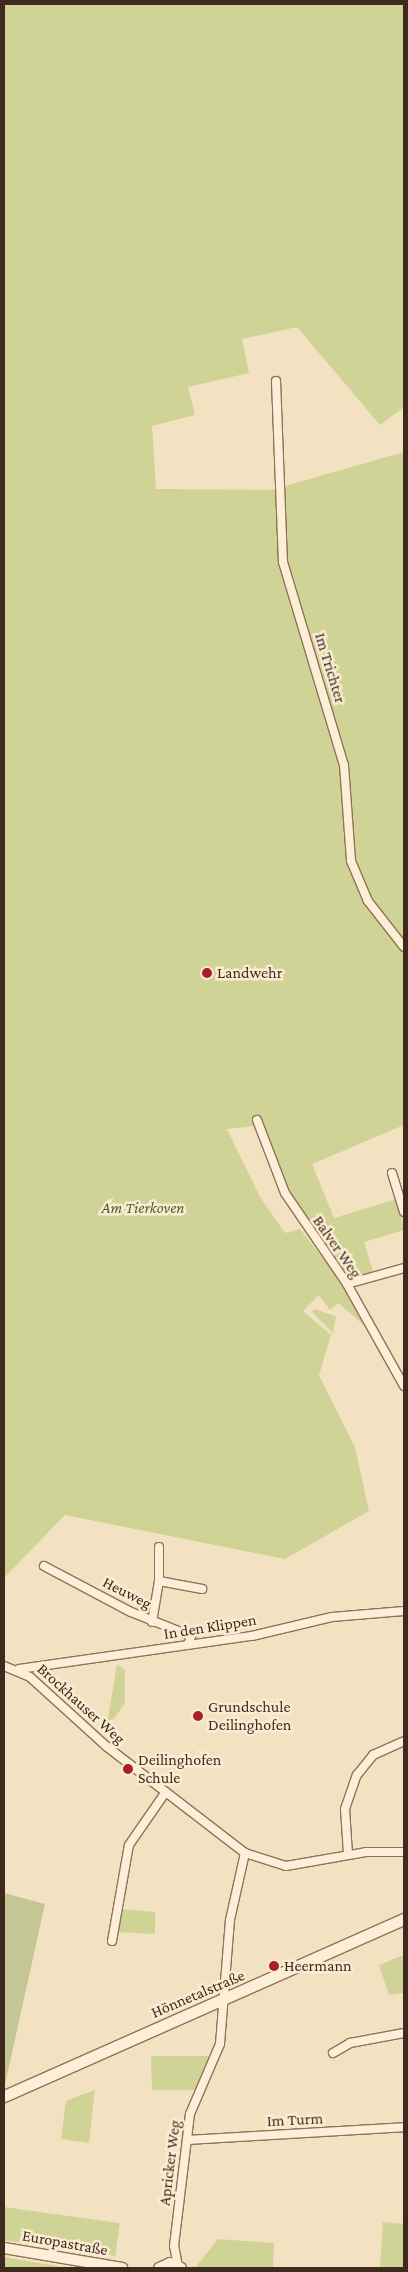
<!DOCTYPE html>
<html>
<head>
<meta charset="utf-8">
<style>
  body { margin:0 }
  #map { position:relative; width:408px; height:2272px; overflow:hidden; background:#f3e2c2; font-family:"Crimson Pro",serif }
  div>[style] { position:absolute }
  .green>* { inset:0; background:#cfd395; transform-origin:0 0 }
  .cemetery>* { inset:0; background:#c4c795 }
  .roads { filter:drop-shadow(1px 0 #907257) drop-shadow(-1px 0 #907257) drop-shadow(0 1px #907257) drop-shadow(0 -1px #907257) }
  .minor>* { height:8px; margin:-4px; padding:0 4px; transform-origin:4px; border-radius:4px; background:#fdefd7 }
  .tertiary>* { height:10px; margin:-5px; padding:0 5px; transform-origin:5px; border-radius:5px; background:#fdefd7 }
  .secondary>* { height:11px; margin:-5.5px; padding:0 5.5px; transform-origin:5.5px; border-radius:5.5px; background:#fdefd7 }
  .dots>* { width:14px; height:14px; translate:-50% -50%; box-sizing:border-box; border:2px solid #faecd3; border-radius:50% }
  span { translate:-50% -50%; white-space:nowrap; text-align:center; line-height:1.15; -webkit-text-stroke:5px #faecd3; paint-order:stroke }
  .street-label { font-size:16px; color:#3e2b1d }
  .poi-label { font-size:16px; color:#3e2b1d }
  .left { translate:0 -50%; text-align:left }
  .park-label { font-size:16px; color:#515d21; font-style:italic }
  .frame { position:absolute; inset:0; border:5px solid #3e2b1d; pointer-events:none }
</style>
</head>
<body>
<div id="map">
  <div class="green">
    <div style="clip-path:polygon(4px 4px,404px 4px,404px 407px,380px 425px,297px 327px,242px 339px,249px 373px,188px 387px,195px 415px,152px 426px,156px 489px,271px 490px,404px 452px,404px 1125px,312px 1164px,334px 1218px,397px 1199px,404px 1230px,364px 1242px,373px 1271px,347px 1282px,301px 1216px,286px 1202px,254px 1126px,227px 1129px,260px 1197px,285px 1233px,300px 1229px,345px 1287px,370px 1330px,338px 1303px,330px 1310px,319px 1295px,303px 1311px,331px 1335px,319px 1375px,355px 1447px,369px 1511px,285px 1559px,65px 1515px,4px 1578px)"></div>
    <div style="clip-path:polygon(314px 1309px,336px 1316px,333px 1333px,312px 1312px)"></div>
    <div style="clip-path:polygon(117px 1664px,125px 1670px,125px 1703px,106px 1730px)"></div>
    <div style="clip-path:polygon(120px 1909px,155px 1912px,155px 1934px,116px 1932px)"></div>
    <div style="clip-path:polygon(404px 1955px,404px 1993px,389px 1995px,379px 1965px)"></div>
    <div style="clip-path:polygon(151px 2056px,213px 2056px,195px 2090px,152px 2090px)"></div>
    <div style="clip-path:polygon(95px 2090px,89px 2143px,61px 2139px,66px 2101px)"></div>
    <div style="left:4px;top:2207px;width:117px;height:33px;rotate:8deg"></div>
    <div style="clip-path:polygon(383px 2222px,404px 2224px,404px 2268px,380px 2268px)"></div>
    <div style="clip-path:polygon(218px 2239px,274px 2243px,273px 2268px,195px 2268px)"></div>
    <div style="clip-path:polygon(4px 2257px,68px 2268px,4px 2268px)"></div>
  </div>
  <div class="cemetery">
    <div style="clip-path:polygon(4px 1893px,45px 1904px,4px 2089px)"></div>
  </div>
  <div class="roads">
    <div class="minor">
      <div style="left:276px;top:381px;width:181px;rotate:87.8deg"></div>
      <div style="left:283px;top:562px;width:212px;rotate:73.3deg"></div>
      <div style="left:344px;top:765px;width:96px;rotate:85.8deg"></div>
      <div style="left:351px;top:861px;width:43px;rotate:67deg"></div>
      <div style="left:368px;top:901px;width:58px;rotate:52deg"></div>
      <div style="left:257px;top:1120px;width:78px;rotate:69deg"></div>
      <div style="left:285px;top:1193px;width:110px;rotate:55.7deg"></div>
      <div style="left:347px;top:1284px;width:117px;rotate:60.8deg"></div>
      <div style="left:392px;top:1173px;width:41px;rotate:72.9deg"></div>
      <div style="left:347px;top:1284px;width:59px;rotate:-15.7deg"></div>
      <div style="left:44px;top:1566px;width:98px;rotate:27.9deg"></div>
      <div style="left:131px;top:1612px;width:65px;rotate:21.8deg"></div>
      <div style="left:191px;top:1636px;width:9px;rotate:108deg"></div>
      <div style="left:159px;top:1581px;width:34px;rotate:-90deg"></div>
      <div style="left:152px;top:1622px;width:42px;rotate:-80.3deg"></div>
      <div style="left:159px;top:1581px;width:44px;rotate:10.5deg"></div>
      <div style="left:4px;top:1666px;width:28px;rotate:23deg"></div>
      <div style="left:30px;top:1677px;width:103px;rotate:42.2deg"></div>
      <div style="left:106px;top:1746px;width:175px;rotate:37.6deg"></div>
      <div style="left:245px;top:1853px;width:43px;rotate:17.6deg"></div>
      <div style="left:286px;top:1866px;width:81px;rotate:-9.9deg"></div>
      <div style="left:366px;top:1852px;width:38px"></div>
      <div style="left:19px;top:1669px;width:235px;rotate:-8.1deg"></div>
      <div style="left:252px;top:1636px;width:82px;rotate:-13.4deg"></div>
      <div style="left:332px;top:1617px;width:72px;rotate:-4.8deg"></div>
      <div style="left:348px;top:1854px;width:45px;rotate:-93.8deg"></div>
      <div style="left:345px;top:1809px;width:36px;rotate:-71deg"></div>
      <div style="left:357px;top:1775px;width:26px;rotate:-51deg"></div>
      <div style="left:373px;top:1755px;width:34px;rotate:-24deg"></div>
      <div style="left:112px;top:1941px;width:97px;rotate:-80deg"></div>
      <div style="left:129px;top:1845px;width:63px;rotate:-55.3deg"></div>
      <div style="left:333px;top:2053px;width:20px;rotate:-30deg"></div>
      <div style="left:350px;top:2043px;width:55px;rotate:-10.5deg"></div>
      <div style="left:187px;top:2140px;width:217px;rotate:-3.4deg"></div>
      <div style="left:178px;top:2266px;width:20px;rotate:-101deg"></div>
      <div style="left:174px;top:2246px;width:133px;rotate:-83.1deg"></div>
      <div style="left:190px;top:2114px;width:76px;rotate:-66.8deg"></div>
      <div style="left:220px;top:2044px;width:124px;rotate:-85.4deg"></div>
      <div style="left:230px;top:1920px;width:69px;rotate:-77.4deg"></div>
    </div>
    <div class="tertiary">
      <div style="left:4px;top:2248px;width:120px;rotate:9.6deg"></div>
      <div style="left:159px;top:2268px;width:12px;rotate:-24deg"></div>
      <div style="left:170px;top:2263px;width:12px;rotate:24deg"></div>
    </div>
    <div class="secondary">
      <div style="left:4px;top:2096px;width:437px;rotate:-23.9deg"></div>
    </div>
  </div>
  <div class="dots">
    <div style="left:207px;top:973px;background:#a71f27"></div>
    <div style="left:198px;top:1716px;background:#a71f27"></div>
    <div style="left:128px;top:1769px;background:#a71f27"></div>
    <div style="left:274px;top:1966px;background:#a71f27"></div>
  </div>
  <div class="street-label">
    <span style="left:330px;top:668px;rotate:73deg">Im Trichter</span>
    <span style="left:337px;top:1247px;rotate:55deg">Balver Weg</span>
    <span style="left:127px;top:1593px;rotate:27deg">Heuweg</span>
    <span style="left:210px;top:1627px;rotate:-9deg">In den Klippen</span>
    <span style="left:81px;top:1704px;rotate:42deg">Brockhauser Weg</span>
    <span style="left:198px;top:1994px;rotate:-23deg">Hönnetalstraße</span>
    <span style="left:295px;top:2120px;rotate:-3deg">Im Turm</span>
    <span style="left:170px;top:2163px;rotate:-83deg">Apricker Weg</span>
    <span style="left:65px;top:2243px;rotate:10deg">Europastraße</span>
  </div>
  <div class="poi-label">
    <span class="left" style="left:217px;top:973px">Landwehr</span>
    <span class="left" style="left:208px;top:1716px">Grundschule<br>Deilinghofen</span>
    <span class="left" style="left:138px;top:1769px">Deilinghofen<br>Schule</span>
    <span class="left" style="left:284px;top:1966px">Heermann</span>
  </div>
  <div class="park-label">
    <span style="left:143px;top:1208px">Am Tierkoven</span>
  </div>
  <div class="frame"></div>
</div>
</body>
</html>
